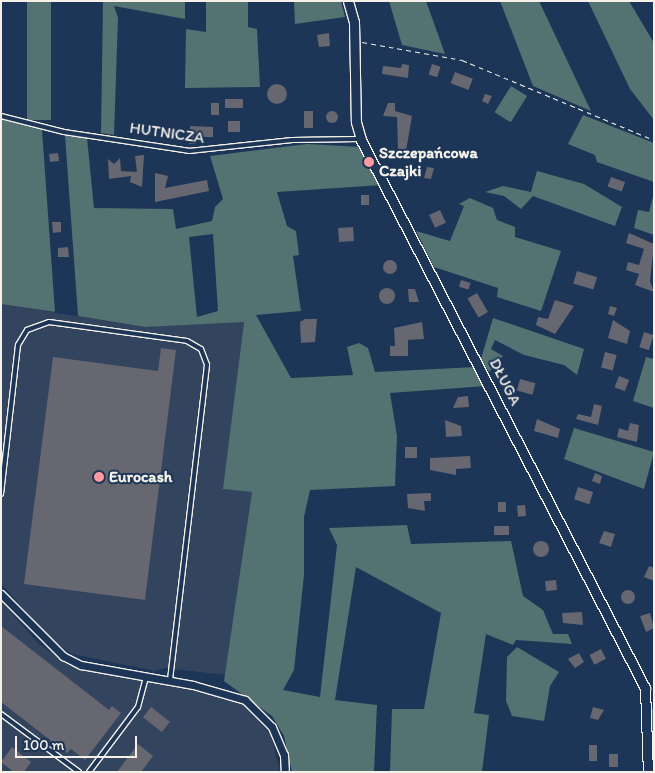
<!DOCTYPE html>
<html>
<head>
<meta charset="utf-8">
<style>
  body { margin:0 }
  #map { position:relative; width:655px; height:773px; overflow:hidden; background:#1d3557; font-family:Itim,sans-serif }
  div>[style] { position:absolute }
  .built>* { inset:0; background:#33445e }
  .green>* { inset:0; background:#537271; transform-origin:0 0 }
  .building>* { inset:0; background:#666770; transform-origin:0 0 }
  .round { border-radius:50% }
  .path>* { height:1px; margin-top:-0.5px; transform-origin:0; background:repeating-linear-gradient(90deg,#f4f1e8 0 5px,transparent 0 9px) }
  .roads { filter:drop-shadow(1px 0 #f4f1e8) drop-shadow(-1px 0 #f4f1e8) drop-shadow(0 1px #f4f1e8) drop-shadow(0 -1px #f4f1e8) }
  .service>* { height:4px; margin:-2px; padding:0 2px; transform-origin:2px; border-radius:2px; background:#1d3557 }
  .minor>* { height:7px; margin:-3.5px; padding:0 3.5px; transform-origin:3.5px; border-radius:3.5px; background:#1d3557 }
  .tertiary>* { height:9px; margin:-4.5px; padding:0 4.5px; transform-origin:4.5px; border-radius:4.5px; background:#1d3557 }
  .dots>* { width:14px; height:14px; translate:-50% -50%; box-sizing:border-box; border:2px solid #1d3557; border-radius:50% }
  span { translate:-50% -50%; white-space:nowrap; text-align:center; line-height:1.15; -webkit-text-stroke:4px #1d3557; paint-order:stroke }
  .street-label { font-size:16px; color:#f4f1e8 }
  .poi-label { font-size:16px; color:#f4f1e8; font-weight:700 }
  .left { translate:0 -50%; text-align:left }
  .frame { position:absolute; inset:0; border:2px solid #f4f1e8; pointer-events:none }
  .scale { position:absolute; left:15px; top:736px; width:122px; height:22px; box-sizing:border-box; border:2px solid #f4f1e8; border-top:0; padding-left:6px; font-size:15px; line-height:18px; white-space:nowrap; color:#f4f1e8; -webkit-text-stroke:4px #1d3557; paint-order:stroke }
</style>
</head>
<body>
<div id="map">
  <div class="built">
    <div style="clip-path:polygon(1px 304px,145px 327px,244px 321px,224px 489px,252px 492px,226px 675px,165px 668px,155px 671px,72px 654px,48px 637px,1px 583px)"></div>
    <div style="clip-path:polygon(1px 601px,38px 643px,69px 666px,215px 693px,241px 703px,271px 735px,280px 772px,1px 772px)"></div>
  </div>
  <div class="green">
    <div style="left:27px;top:1px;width:24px;height:119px"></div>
    <div style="clip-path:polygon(103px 1px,185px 1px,185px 19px,114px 6px,118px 18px,114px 135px,101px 133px)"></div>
    <div style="clip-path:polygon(206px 1px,248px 1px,248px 27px,257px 29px,260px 87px,185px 88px,186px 29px,206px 32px)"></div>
    <div style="clip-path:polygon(294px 1px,341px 1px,345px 17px,295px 24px)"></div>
    <div style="clip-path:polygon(389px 1px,426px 1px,445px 54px,402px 45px)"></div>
    <div style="clip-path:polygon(500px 1px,539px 1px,591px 111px,533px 86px)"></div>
    <div style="clip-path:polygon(588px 1px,629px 1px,654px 43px,654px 120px,630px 89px)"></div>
    <div style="left:511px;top:86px;width:19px;height:31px;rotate:32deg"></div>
    <div style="clip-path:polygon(583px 115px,654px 143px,654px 182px,597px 162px,595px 155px,568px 144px)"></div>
    <div style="clip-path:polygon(1px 119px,42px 130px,55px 312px,1px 304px)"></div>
    <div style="clip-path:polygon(evenodd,65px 135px,87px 138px,94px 208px,173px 209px,176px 229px,212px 221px,215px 207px,223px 199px,210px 156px,307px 144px,361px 147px,382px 185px,277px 192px,287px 226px,296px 231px,299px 255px,293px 256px,301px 311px,256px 315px,291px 378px,353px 375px,347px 347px,359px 343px,368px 348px,375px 372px,476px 367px,486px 386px,390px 393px,397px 436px,395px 486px,310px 490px,304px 517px,304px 575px,294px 670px,283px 690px,320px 697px,337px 545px,329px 528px,407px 525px,411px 544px,511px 541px,523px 596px,543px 610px,553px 634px,568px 634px,572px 644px,516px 640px,513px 645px,486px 634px,474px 713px,489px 715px,482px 772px,390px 772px,392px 709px,424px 709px,441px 613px,356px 567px,335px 700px,377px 705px,374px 772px,292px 772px,284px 736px,272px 716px,224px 681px,252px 492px,223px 489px,244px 322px,145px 327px,78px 316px,65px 135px,213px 234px,218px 311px,197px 317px,189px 237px,213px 234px)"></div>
    <div style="clip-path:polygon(537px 171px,584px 184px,622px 207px,615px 226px,533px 196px,521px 209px,504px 196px,485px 192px,503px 186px,531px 192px)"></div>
    <div style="clip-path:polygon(654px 193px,654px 235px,634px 228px,638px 210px,649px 212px)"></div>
    <div style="clip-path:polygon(470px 198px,493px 208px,497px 220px,515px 227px,515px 237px,561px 251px,541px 311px,497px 297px,498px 288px,434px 267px,416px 231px,450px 241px,464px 206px,459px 204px)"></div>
    <div style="clip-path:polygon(493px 318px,584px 349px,577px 375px,564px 365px,524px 355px,495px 340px,491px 349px,503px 356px,489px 372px,481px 359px)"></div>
    <div style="clip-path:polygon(646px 357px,654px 359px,654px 408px,633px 401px)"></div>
    <div style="clip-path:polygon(574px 428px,654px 452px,644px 489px,564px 459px)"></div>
    <div style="clip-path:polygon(517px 647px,559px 672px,550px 686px,544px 721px,512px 716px,506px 701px,507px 657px)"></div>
    <div style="left:654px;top:709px;width:54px;height:4px;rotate:90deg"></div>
  </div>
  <div class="building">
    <div style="clip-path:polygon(329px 33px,330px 46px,319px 47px,317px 35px)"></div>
    <div style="clip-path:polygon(402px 64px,409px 65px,408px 78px,382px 74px,383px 66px,401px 68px)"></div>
    <div style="left:432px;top:64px;width:9px;height:11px;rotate:18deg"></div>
    <div style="left:455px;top:72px;width:19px;height:12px;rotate:21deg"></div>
    <div class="round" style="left:267px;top:84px;width:20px;height:20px"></div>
    <div style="clip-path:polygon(485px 94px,492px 96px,488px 104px,482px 101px)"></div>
    <div style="left:243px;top:99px;width:9px;height:18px;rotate:90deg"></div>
    <div style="left:211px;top:103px;width:8px;height:12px"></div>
    <div style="clip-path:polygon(388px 103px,395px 103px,395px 111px,412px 116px,406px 151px,398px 150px,397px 117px,383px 116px)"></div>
    <div class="round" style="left:326px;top:111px;width:12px;height:12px"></div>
    <div style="left:304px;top:111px;width:9px;height:17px"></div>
    <div style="left:228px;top:121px;width:12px;height:11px"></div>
    <div style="clip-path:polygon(190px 126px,213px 127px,213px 137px,196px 137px,196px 144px,189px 144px)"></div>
    <div style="left:58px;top:153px;width:8px;height:9px;rotate:83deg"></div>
    <div style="clip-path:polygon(144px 155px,142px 187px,130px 182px,131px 176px,109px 179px,108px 159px,114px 164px,120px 158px,121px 171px,137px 172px,135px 156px)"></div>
    <div style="clip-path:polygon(427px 167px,434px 168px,431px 179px,424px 178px)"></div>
    <div style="clip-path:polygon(155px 173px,168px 176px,165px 188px,207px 180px,209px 191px,155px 202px)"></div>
    <div style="left:611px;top:177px;width:15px;height:10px;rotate:20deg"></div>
    <div style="left:361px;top:195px;width:8px;height:10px"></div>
    <div style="left:440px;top:210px;width:14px;height:12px;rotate:65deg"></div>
    <div style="clip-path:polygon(52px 222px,61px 222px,61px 232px,53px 233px)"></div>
    <div style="left:353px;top:227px;width:14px;height:15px;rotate:86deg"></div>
    <div style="clip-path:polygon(629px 233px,654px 244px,650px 281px,654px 292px,635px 285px,639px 274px,626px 270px,628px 262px,639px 265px,644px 249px,626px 243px)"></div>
    <div style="clip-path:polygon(68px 247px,69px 257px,58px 257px,58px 248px)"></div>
    <div class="round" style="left:383px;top:260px;width:14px;height:14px"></div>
    <div style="left:577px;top:271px;width:21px;height:13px;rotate:17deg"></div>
    <div style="left:461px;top:280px;width:10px;height:7px;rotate:17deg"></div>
    <div class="round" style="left:379px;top:288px;width:16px;height:16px"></div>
    <div style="clip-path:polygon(408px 289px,415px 289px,419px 302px,409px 302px)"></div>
    <div style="left:477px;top:293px;width:22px;height:11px;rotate:60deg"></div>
    <div style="clip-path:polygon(555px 300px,574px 306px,555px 334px,536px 325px,538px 317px,548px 319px)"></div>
    <div style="clip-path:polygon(610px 306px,617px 308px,614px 316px,608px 314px)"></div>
    <div style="clip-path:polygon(305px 319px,317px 319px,315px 342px,301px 343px,300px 322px)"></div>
    <div style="clip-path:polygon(613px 320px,630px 331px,627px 344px,608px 338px)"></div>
    <div style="clip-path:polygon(422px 322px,424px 339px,408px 340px,408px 356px,390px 356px,390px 346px,395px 346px,394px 328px)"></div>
    <div style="left:644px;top:332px;width:10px;height:16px;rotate:17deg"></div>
    <div style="clip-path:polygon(161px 348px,176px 350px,145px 600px,24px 584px,53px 357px,158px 371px)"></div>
    <div style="left:605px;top:352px;width:12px;height:16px;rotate:14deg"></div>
    <div style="left:619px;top:376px;width:11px;height:12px;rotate:22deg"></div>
    <div style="left:520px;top:379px;width:16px;height:12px;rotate:15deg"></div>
    <div style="clip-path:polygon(468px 396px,469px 407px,453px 408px,458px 397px)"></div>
    <div style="clip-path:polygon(594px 404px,602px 406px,598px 425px,576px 419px,578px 414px,591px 417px)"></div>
    <div style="clip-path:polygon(537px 419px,560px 429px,558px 438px,534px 431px)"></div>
    <div style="clip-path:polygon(445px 420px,461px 426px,462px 436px,446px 437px)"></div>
    <div style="clip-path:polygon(630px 423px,639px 425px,637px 442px,617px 437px,619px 428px,628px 431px)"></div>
    <div style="left:417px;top:447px;width:11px;height:12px;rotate:90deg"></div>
    <div style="clip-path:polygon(470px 456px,471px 468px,456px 469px,456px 475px,430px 470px,430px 458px)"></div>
    <div style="clip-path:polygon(595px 473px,602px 476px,600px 484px,592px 481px)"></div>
    <div style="left:578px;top:487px;width:16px;height:13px;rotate:18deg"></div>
    <div style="clip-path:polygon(431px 493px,431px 501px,424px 501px,425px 511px,408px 508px,407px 494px)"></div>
    <div style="left:498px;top:502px;width:8px;height:10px"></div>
    <div style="left:525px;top:505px;width:11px;height:8px;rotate:85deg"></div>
    <div style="left:494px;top:526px;width:15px;height:9px"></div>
    <div style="clip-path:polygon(604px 531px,615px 534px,611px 547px,599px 543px)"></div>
    <div class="round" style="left:533px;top:541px;width:16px;height:16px"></div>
    <div style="clip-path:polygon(649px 566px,654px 568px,654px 581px,644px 577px)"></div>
    <div style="left:556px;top:580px;width:10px;height:11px;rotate:84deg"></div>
    <div class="round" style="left:621px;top:590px;width:14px;height:14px"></div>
    <div style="clip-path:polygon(582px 612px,583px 625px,563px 623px,562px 613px)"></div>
    <div style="clip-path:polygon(650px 613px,654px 628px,646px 632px,640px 616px)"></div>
    <div style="clip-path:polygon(1px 626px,109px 710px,112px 706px,121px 713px,85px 760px,71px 749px,67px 753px,1px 702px)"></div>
    <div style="left:601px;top:649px;width:11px;height:13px;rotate:63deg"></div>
    <div style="clip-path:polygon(579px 653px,584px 662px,575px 668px,568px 659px)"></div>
    <div style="left:151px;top:707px;width:24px;height:13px;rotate:38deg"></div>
    <div style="clip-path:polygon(593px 707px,604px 710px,598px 720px,590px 718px)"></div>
    <div style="clip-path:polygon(138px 744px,153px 756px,141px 772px,117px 772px)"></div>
    <div style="left:589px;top:745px;width:8px;height:16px"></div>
    <div style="clip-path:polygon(12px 747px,31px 762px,24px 772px,14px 772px,1px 762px)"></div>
    <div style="left:609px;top:754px;width:9px;height:13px"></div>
  </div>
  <div class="path">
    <div style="left:362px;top:42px;width:102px;rotate:10.2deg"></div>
    <div style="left:462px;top:60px;width:208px;rotate:22.6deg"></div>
  </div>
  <div class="roads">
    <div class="service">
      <div style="left:1px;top:116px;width:65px;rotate:14.3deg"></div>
      <div style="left:64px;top:132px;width:126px;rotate:8.6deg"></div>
      <div style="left:189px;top:151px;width:104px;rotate:-6.1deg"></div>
      <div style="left:292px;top:140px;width:67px;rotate:-0.9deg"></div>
      <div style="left:1px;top:494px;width:150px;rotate:-83.5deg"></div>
      <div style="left:18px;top:345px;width:17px;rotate:-59deg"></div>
      <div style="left:27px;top:330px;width:23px;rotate:-20deg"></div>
      <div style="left:49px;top:322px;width:139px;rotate:7.8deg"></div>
      <div style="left:187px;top:341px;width:16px;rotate:30deg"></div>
      <div style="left:201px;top:349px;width:17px;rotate:69deg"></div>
      <div style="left:207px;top:365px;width:318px;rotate:96.7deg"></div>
      <div style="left:1px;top:714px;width:97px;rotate:36.6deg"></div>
      <div style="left:89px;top:772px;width:81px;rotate:-53deg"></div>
      <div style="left:138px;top:707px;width:30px;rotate:-75deg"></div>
    </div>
    <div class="minor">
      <div style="left:1px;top:594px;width:88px;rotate:45deg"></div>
      <div style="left:63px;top:656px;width:20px;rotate:27deg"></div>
      <div style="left:81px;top:665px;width:114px;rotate:10.1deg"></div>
      <div style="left:193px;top:685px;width:54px;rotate:16.1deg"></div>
      <div style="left:245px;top:700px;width:38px;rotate:45deg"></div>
      <div style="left:272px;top:727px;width:30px;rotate:67deg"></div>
      <div style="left:284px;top:755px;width:17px;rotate:87deg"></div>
    </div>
    <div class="tertiary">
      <div style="left:348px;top:1px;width:22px;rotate:74deg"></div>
      <div style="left:354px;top:22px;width:100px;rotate:88.9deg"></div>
      <div style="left:356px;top:122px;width:19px;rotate:74deg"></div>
      <div style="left:361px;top:140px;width:617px;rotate:62.6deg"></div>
      <div style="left:645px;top:688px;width:84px;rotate:88deg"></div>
    </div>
  </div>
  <div class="dots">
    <div style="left:369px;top:162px;background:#ff9aa2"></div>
    <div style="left:99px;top:477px;background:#ff9aa2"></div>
  </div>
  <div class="street-label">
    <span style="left:167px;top:133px;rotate:8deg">HUTNICZA</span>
    <span style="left:505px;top:382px;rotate:63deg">DŁUGA</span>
  </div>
  <div class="poi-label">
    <span class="left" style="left:379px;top:162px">Szczepańcowa<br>Czajki</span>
    <span class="left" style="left:109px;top:477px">Eurocash</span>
  </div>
  <div class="frame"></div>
  <div class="scale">100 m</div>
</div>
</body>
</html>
